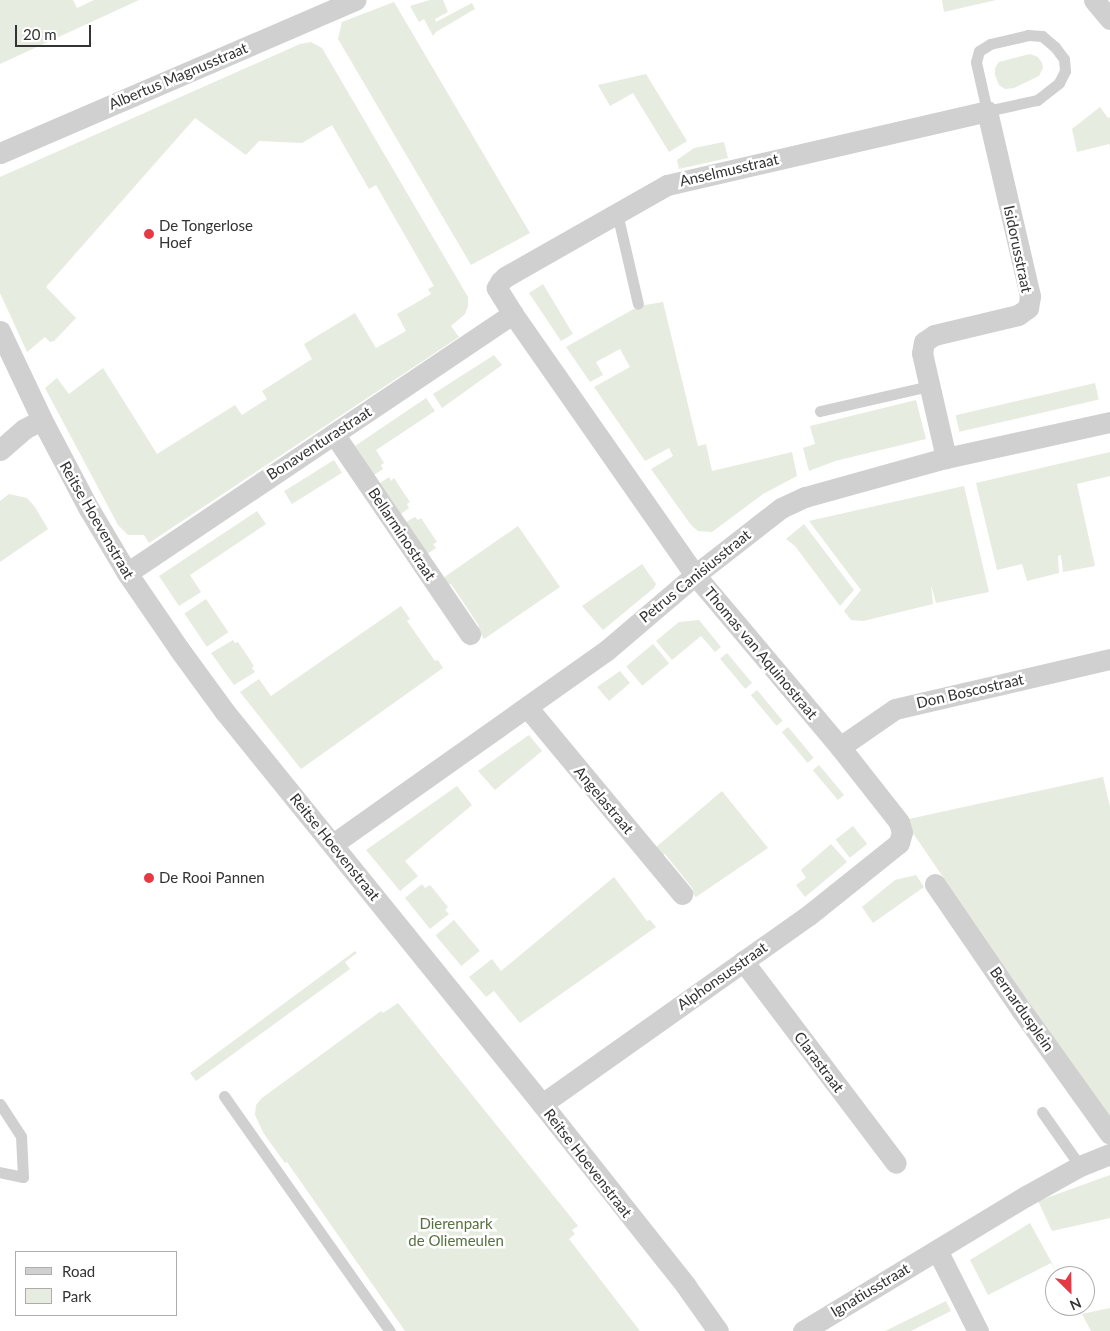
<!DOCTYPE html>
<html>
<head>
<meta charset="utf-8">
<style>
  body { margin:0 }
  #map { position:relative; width:1110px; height:1331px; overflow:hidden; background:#fff; font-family:Lato,sans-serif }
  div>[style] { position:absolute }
  .green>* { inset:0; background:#e6ecdf; transform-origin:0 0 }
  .lane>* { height:11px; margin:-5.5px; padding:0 5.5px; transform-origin:5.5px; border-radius:5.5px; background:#d0d0d0 }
  .street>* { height:21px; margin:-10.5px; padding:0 10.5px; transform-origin:10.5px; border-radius:10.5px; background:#d0d0d0 }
  .dots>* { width:14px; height:14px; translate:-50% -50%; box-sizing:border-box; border:2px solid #fff; border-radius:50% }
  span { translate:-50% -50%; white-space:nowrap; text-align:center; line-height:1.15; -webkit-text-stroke:5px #fff; paint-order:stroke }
  .street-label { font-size:15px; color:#333 }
  .poi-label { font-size:15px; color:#333 }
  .left { translate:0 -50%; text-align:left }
  .park-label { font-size:15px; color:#56703f }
  .legend { position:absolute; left:15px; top:1251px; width:162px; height:65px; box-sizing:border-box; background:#fff; border:1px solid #adadad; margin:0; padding:6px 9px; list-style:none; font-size:15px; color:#333 }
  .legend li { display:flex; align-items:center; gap:10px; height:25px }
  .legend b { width:25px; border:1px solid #adadad }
  .north { position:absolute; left:1045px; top:1266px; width:50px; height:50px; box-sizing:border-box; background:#fff; border:1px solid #adadad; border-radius:50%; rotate:157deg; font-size:14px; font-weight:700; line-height:20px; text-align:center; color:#333 }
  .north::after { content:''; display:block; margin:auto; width:18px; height:22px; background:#e63946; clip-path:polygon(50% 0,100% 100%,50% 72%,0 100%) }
  .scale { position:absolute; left:15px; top:25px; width:76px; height:22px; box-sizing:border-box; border:2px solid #333; border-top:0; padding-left:6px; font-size:15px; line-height:18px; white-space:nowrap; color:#333; -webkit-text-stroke:4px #fff; paint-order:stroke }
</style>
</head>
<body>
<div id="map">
  <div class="green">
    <div style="clip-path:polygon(0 0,73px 0,77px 8px,94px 0,139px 0,0 64px)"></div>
    <div style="clip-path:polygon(430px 0,443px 0,448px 12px,435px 19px,436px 22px,472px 3px,475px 9px,436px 32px,433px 36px,424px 19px,419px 22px,410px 6px)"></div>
    <div style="clip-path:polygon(942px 0,996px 0,944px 12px)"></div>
    <div style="clip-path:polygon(394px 2px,530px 233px,471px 265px,338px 39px,342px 22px)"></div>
    <div style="clip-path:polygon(311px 42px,322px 48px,468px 297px,468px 306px,465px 314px,451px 326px,459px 337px,149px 543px,144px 535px,128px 535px,118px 525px,45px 388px,57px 378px,69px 394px,103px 368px,157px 454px,235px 405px,242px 415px,267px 399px,262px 391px,312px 359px,304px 344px,355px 313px,376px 348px,406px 331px,397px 314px,431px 294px,428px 289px,434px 286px,376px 185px,369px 189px,332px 125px,302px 143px,259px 141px,246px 155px,195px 118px,46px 287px,76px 318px,54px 341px,50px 342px,45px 337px,27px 352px,0 293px,0 177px,300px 44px)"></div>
    <div style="clip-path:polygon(1030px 54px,1038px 57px,1042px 63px,1043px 68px,1039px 76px,1014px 88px,1005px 89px,999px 85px,995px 75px,995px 68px,999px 62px)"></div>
    <div style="clip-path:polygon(646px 74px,687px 141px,669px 152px,633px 93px,610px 106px,598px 85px)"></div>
    <div style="clip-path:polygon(1100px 107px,1108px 118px,1110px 117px,1110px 147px,1109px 144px,1077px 152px,1072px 129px)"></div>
    <div style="clip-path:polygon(724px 142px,728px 158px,679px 169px,677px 160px,694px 148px)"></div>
    <div style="clip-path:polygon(543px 284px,573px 334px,561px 341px,529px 293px)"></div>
    <div style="clip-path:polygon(663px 302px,698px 446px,706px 444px,712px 471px,792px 452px,797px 476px,763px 494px,712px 532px,698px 531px,691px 525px,651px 469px,673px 456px,669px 448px,645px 461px,594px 387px,630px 367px,620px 349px,596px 362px,603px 375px,590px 382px,566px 347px,639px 306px)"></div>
    <div style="clip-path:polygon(494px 355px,502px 365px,442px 408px,433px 394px)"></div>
    <div style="left:1095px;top:383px;width:17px;height:143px;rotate:77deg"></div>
    <div style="clip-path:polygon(426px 398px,435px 411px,376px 450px,384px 463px,381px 465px,383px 469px,374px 475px,355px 446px)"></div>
    <div style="clip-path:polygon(916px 400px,926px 439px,835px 461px,809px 471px,803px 448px,815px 444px,810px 426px)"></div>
    <div style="clip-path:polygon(1110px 452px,1110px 476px,1077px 484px,1095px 566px,1063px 572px,1061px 555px,1058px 556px,1059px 573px,1027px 581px,1022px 564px,997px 570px,976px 483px)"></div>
    <div style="left:334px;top:460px;width:15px;height:59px;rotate:58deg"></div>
    <div style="clip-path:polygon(389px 477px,391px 481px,394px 478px,410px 502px,407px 504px,409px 508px,401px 514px,380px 483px)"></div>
    <div style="clip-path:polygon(964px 486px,989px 592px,936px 603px,931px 585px,933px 604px,863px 621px,851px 620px,844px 611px,861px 590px,809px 521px)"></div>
    <div style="clip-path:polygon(9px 494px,27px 498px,35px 507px,48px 529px,0 562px,0 501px)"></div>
    <div style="clip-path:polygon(257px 511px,266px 524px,190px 575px,201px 592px,179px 606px,159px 576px)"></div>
    <div style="clip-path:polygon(415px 517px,418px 520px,421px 518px,437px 542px,433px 544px,436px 548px,427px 554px,406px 522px)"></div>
    <div style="clip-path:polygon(804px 524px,854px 590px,840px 606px,795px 546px,786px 539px)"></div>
    <div style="clip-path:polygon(518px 526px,560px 587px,484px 639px,477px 628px,479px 626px,451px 584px,448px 585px,443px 578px)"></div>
    <div style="clip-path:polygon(642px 564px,656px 584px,654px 588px,603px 630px,582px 606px)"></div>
    <div style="left:206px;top:599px;width:40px;height:26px;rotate:56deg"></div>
    <div style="clip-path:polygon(401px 606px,410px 619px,407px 621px,435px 661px,438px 660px,443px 668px,301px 769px,240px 692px,259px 679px,271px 696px)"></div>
    <div style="clip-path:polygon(699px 620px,721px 647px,715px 652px,701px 636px,672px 660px,656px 641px,679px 622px)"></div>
    <div style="clip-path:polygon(233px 640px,235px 643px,238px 642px,254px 666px,252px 668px,255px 672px,234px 685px,211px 653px)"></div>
    <div style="left:653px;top:644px;width:25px;height:35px;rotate:50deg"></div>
    <div style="left:727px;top:653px;width:39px;height:9px;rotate:50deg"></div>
    <div style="clip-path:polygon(620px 671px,630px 683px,609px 701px,597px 687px)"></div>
    <div style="left:757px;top:690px;width:40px;height:8px;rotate:50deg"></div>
    <div style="left:788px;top:727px;width:40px;height:8px;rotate:50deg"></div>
    <div style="clip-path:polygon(529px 735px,542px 751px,495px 790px,478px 771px)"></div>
    <div style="left:819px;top:765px;width:39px;height:8px;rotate:50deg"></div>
    <div style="clip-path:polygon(1103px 777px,1110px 807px,1110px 1121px,904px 820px)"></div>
    <div style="clip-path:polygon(457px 786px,472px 805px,405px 861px,418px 876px,400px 891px,366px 850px)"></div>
    <div style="clip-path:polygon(722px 791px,768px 848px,696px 897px,691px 892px,693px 889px,665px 854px,662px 856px,655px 848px)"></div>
    <div style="left:853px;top:826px;width:23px;height:22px;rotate:52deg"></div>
    <div style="clip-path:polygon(831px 844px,847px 862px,805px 897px,796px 885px,806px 878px,801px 870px)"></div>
    <div style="clip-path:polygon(916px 875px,924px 887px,873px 923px,862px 907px,895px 880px)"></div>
    <div style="clip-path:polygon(614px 877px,647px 921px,650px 920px,656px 927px,520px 1023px,494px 991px,486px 997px,469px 977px,492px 959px,501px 971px)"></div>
    <div style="clip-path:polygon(422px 884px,425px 888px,430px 885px,448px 907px,445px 910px,449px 914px,430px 929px,405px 898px)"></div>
    <div style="left:454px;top:920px;width:40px;height:24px;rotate:50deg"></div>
    <div style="clip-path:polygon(355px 951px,357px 953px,345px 962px,350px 969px,196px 1081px,190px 1073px)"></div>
    <div style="clip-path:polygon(398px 1003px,578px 1226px,572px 1230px,575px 1234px,569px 1239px,640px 1331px,405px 1331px,287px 1162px,285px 1163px,264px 1134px,255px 1115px,256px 1105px,262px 1098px,381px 1011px,383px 1013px)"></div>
    <div style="clip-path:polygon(1110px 1175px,1110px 1218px,1052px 1231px,1038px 1201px)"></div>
    <div style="clip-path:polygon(1030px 1223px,1059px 1276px,1051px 1263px,988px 1295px,970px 1260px)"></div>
    <div style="clip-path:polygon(946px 1301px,951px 1311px,911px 1331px,885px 1331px)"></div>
    <div style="clip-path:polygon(1110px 1308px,1110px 1331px,1091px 1331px,1082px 1314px)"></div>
  </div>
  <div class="lane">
    <div style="left:1028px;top:35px;width:14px;rotate:4deg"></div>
    <div style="left:1042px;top:36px;width:17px;rotate:40deg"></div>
    <div style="left:1055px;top:47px;width:15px;rotate:53deg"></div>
    <div style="left:1064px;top:59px;width:12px;rotate:85deg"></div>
    <div style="left:1065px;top:71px;width:13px;rotate:117deg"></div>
    <div style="left:1059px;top:83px;width:28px;rotate:142deg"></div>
    <div style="left:1037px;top:100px;width:51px;rotate:167.6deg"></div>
    <div style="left:987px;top:111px;width:50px;rotate:-102.7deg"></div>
    <div style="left:976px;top:62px;width:11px;rotate:-75deg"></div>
    <div style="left:979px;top:51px;width:13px;rotate:-32deg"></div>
    <div style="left:990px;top:44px;width:39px;rotate:-13deg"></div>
    <div style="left:617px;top:213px;width:93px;rotate:77deg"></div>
    <div style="left:820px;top:411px;width:112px;rotate:-12.9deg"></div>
    <div style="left:224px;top:1096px;width:288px;rotate:54.8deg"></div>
    <div style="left:0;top:1104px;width:38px;rotate:57deg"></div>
    <div style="left:21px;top:1136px;width:41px;rotate:87.2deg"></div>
    <div style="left:23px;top:1177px;width:24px;rotate:-168deg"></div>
    <div style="left:1042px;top:1112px;width:66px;rotate:54.9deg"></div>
  </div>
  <div class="street">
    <div style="left:1094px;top:0;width:25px;rotate:50deg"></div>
    <div style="left:0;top:153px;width:387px;rotate:-23.3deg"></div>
    <div style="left:0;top:331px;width:98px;rotate:64.7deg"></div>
    <div style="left:42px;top:420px;width:101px;rotate:62.2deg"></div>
    <div style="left:89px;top:509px;width:74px;rotate:59.3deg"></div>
    <div style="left:127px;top:573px;width:92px;rotate:55.6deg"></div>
    <div style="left:179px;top:649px;width:78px;rotate:53.9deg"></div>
    <div style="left:225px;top:712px;width:504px;rotate:51.04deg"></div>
    <div style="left:542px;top:1104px;width:232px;rotate:51.6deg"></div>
    <div style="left:686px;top:1286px;width:55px;rotate:54.6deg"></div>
    <div style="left:334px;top:434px;width:242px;rotate:55.8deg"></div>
    <div style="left:0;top:450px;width:32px;rotate:-41deg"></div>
    <div style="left:24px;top:429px;width:20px;rotate:-27deg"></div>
    <div style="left:127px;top:573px;width:465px;rotate:-33.9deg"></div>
    <div style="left:527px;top:707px;width:243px;rotate:50.3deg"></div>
    <div style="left:840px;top:747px;width:67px;rotate:-34.6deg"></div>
    <div style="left:895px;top:709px;width:221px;rotate:-13.1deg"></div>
    <div style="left:333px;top:844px;width:336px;rotate:-35.3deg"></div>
    <div style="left:607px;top:650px;width:116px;rotate:-40.4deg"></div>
    <div style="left:695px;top:575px;width:109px;rotate:-37.9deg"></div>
    <div style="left:781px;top:508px;width:26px;rotate:-25deg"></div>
    <div style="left:805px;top:497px;width:146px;rotate:-15.5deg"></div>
    <div style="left:946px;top:458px;width:168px;rotate:-12.4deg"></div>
    <div style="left:935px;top:884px;width:154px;rotate:55.6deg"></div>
    <div style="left:1022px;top:1011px;width:151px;rotate:54.4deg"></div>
    <div style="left:743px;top:961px;width:253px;rotate:52.9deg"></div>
    <div style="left:542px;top:1104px;width:327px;rotate:-35.3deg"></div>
    <div style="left:809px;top:915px;width:115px;rotate:-38.7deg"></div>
    <div style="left:899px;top:843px;width:11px;rotate:-75deg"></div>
    <div style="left:902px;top:832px;width:10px;rotate:-107deg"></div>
    <div style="left:899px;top:822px;width:95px;rotate:-128.2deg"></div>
    <div style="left:840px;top:747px;width:225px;rotate:-130.1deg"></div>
    <div style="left:695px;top:575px;width:318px;rotate:-124.9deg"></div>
    <div style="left:513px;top:314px;width:31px;rotate:-122deg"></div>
    <div style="left:497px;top:288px;width:7px;rotate:-63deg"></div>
    <div style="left:500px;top:282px;width:7px;rotate:-45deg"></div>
    <div style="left:505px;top:277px;width:186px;rotate:-29.6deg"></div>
    <div style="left:667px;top:185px;width:328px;rotate:-13deg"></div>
    <div style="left:987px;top:111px;width:190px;rotate:76.9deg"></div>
    <div style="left:1030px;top:296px;width:12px;rotate:99deg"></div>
    <div style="left:1028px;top:308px;width:12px;rotate:145deg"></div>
    <div style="left:1018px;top:315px;width:86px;rotate:166.6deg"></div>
    <div style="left:934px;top:335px;width:12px;rotate:145deg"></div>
    <div style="left:924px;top:342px;width:11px;rotate:100deg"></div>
    <div style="left:922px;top:353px;width:108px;rotate:77.1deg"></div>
    <div style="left:937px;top:1250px;width:91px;rotate:63.2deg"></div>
    <div style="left:803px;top:1331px;width:261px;rotate:-31.2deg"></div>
    <div style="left:1026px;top:1196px;width:62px;rotate:-29.1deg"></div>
    <div style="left:1080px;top:1166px;width:32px;rotate:-22deg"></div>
  </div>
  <div class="dots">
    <div style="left:149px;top:234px;background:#e63946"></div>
    <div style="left:149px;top:878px;background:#e63946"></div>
  </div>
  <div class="street-label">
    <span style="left:178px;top:76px;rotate:-23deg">Albertus Magnusstraat</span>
    <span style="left:729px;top:170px;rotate:-13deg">Anselmusstraat</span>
    <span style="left:1018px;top:249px;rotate:78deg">Isidorusstraat</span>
    <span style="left:319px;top:443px;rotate:-33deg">Bonaventurastraat</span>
    <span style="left:97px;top:520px;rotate:60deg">Reitse Hoevenstraat</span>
    <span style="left:402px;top:534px;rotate:56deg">Bellarminostraat</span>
    <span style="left:695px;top:576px;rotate:-39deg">Petrus Canisiusstraat</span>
    <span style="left:761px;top:653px;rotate:50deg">Thomas van Aquinostraat</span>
    <span style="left:970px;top:691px;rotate:-13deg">Don Boscostraat</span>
    <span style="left:604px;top:800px;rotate:50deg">Angelastraat</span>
    <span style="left:335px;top:847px;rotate:51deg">Reitse Hoevenstraat</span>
    <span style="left:722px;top:976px;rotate:-35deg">Alphonsusstraat</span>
    <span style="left:1022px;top:1009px;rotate:55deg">Bernardusplein</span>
    <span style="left:819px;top:1062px;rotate:53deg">Clarastraat</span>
    <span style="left:588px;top:1163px;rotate:52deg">Reitse Hoevenstraat</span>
    <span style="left:870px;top:1290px;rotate:-31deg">Ignatiusstraat</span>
  </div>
  <div class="poi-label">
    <span class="left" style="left:159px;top:234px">De Tongerlose<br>Hoef</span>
    <span class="left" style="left:159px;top:878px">De Rooi Pannen</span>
  </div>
  <div class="park-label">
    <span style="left:456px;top:1232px">Dierenpark<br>de Oliemeulen</span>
  </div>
  <ul class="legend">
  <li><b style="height:6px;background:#d0d0d0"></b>Road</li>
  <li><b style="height:14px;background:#e6ecdf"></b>Park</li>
  </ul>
  <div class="north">N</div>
  <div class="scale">20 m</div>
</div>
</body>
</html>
